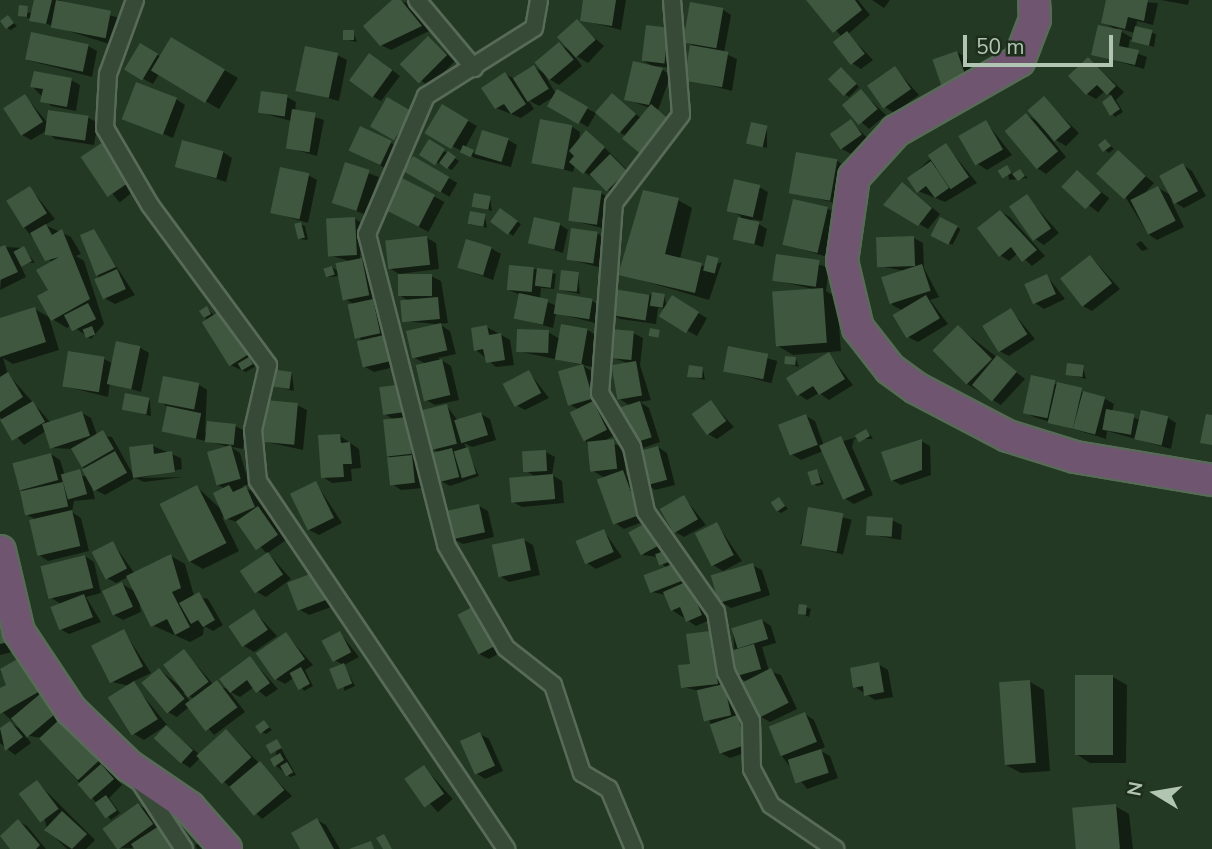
<!DOCTYPE html>
<html>
<head>
<meta charset="utf-8">
<style>
  body { margin:0 }
  #map { position:relative; width:1212px; height:849px; overflow:hidden; background:#243924; font-family:"Nunito Sans",sans-serif }
  div>[style] { position:absolute }
  .shadow>* { inset:0; background:#0007; transform-origin:0 0 }
  .building>* { inset:0; background:#3e573e; transform-origin:0 0 }
  .roads { filter:drop-shadow(2px 0 #586a58) drop-shadow(-2px 0 #586a58) drop-shadow(0 2px #586a58) drop-shadow(0 -2px #586a58) }
  .street>* { height:16px; margin:-8px; padding:0 8px; transform-origin:8px; border-radius:8px; background:#374937 }
  .highway>* { height:30px; margin:-15px; padding:0 15px; transform-origin:15px; border-radius:15px; background:#6f556f }
  span { translate:-50% -50%; white-space:nowrap; text-align:center; line-height:1.15; -webkit-text-stroke:6px #1d2e1c; paint-order:stroke }
  .north { position:absolute; left:1121px; top:758px; width:70px; height:70px; -webkit-text-stroke:5px #1d2e1c; paint-order:stroke; rotate:281deg; font-size:19px; font-weight:700; line-height:28px; text-align:center; color:#b2c5b3 }
  .north::after { content:''; display:block; margin:auto; width:24px; height:32px; background:#b2c5b3; clip-path:polygon(50% 0,100% 100%,50% 72%,0 100%) }
  .scale { position:absolute; left:963px; top:35px; width:150px; height:32px; box-sizing:border-box; border:4px solid #b2c5b3; border-top:0; padding-left:9px; font-size:21px; line-height:24px; white-space:nowrap; color:#b2c5b3; -webkit-text-stroke:5px #1d2e1c; paint-order:stroke }
</style>
</head>
<body>
<div id="map">
  <div class="shadow">
    <div style="clip-path:polygon(36px 0,59px 0,119px 18px,112px 45px,19px 15px,33px 12px)"></div>
    <div style="clip-path:polygon(395px 0,407px 3px,429px 31px,391px 50px,381px 45px)"></div>
    <div style="clip-path:polygon(585px 0,626px 0,621px 30px,582px 20px)"></div>
    <div style="clip-path:polygon(809px 0,858px 0,870px 15px,848px 34px,873px 60px,861px 69px,852px 63px,842px 37px)"></div>
    <div style="clip-path:polygon(872px 0,890px 0,884px 8px)"></div>
    <div style="clip-path:polygon(evenodd,1107px 0,1158px 3px,1153px 25px,1137px 21px,1136px 28px,1156px 34px,1154px 47px,1130px 39px,1128px 50px,1147px 57px,1144px 69px,1093px 54px,1117px 30px,1103px 22px,1107px 0,1117px 28px,1135px 33px,1134px 39px,1117px 29px,1117px 28px)"></div>
    <div style="clip-path:polygon(1161px 0,1189px 0,1188px 5px)"></div>
    <div style="clip-path:polygon(722px 9px,731px 15px,724px 53px,737px 59px,732px 91px,686px 79px,692px 45px,685px 41px)"></div>
    <div style="clip-path:polygon(8px 17px,17px 26px,11px 30px,7px 28px)"></div>
    <div style="clip-path:polygon(580px 25px,604px 46px,588px 63px,573px 54px,582px 66px,559px 85px,546px 77px,556px 94px,596px 113px,588px 127px,550px 105px,555px 96px,539px 106px,528px 100px,534px 109px,521px 118px,496px 108px,505px 74px,515px 79px,534px 67px,544px 73px,559px 44px,571px 51px)"></div>
    <div style="clip-path:polygon(668px 30px,672px 68px,656px 66px,671px 75px,658px 110px,677px 125px,650px 157px,620px 132px,612px 96px,641px 118px,650px 108px,626px 99px,654px 67px,642px 60px)"></div>
    <div style="clip-path:polygon(353px 32px,357px 42px,344px 39px)"></div>
    <div style="clip-path:polygon(429px 38px,455px 61px,429px 87px,402px 65px)"></div>
    <div style="clip-path:polygon(172px 40px,238px 78px,219px 109px,159px 74px,153px 84px,127px 70px,140px 45px,161px 57px)"></div>
    <div style="clip-path:polygon(88px 46px,97px 51px,92px 77px,27px 60px)"></div>
    <div style="clip-path:polygon(957px 52px,967px 58px,975px 82px,952px 90px,942px 84px)"></div>
    <div style="clip-path:polygon(337px 55px,347px 60px,339px 101px,298px 90px)"></div>
    <div style="clip-path:polygon(1089px 59px,1124px 92px,1116px 100px,1123px 112px,1115px 117px,1104px 102px,1113px 97px,1105px 91px,1096px 99px,1087px 94px)"></div>
    <div style="clip-path:polygon(379px 60px,400px 76px,381px 101px,372px 96px)"></div>
    <div style="clip-path:polygon(895px 68px,919px 95px,894px 113px,885px 107px)"></div>
    <div style="clip-path:polygon(841px 69px,859px 87px,849px 97px,845px 94px)"></div>
    <div style="clip-path:polygon(71px 80px,80px 85px,76px 111px,51px 106px,32px 86px)"></div>
    <div style="clip-path:polygon(861px 91px,886px 115px,869px 129px,844px 106px)"></div>
    <div style="clip-path:polygon(25px 96px,47px 122px,89px 118px,98px 123px,94px 145px,55px 139px,46px 131px,31px 140px,22px 135px)"></div>
    <div style="clip-path:polygon(287px 97px,296px 102px,295px 111px,324px 120px,317px 156px,286px 147px,291px 121px,259px 112px)"></div>
    <div style="clip-path:polygon(176px 99px,185px 105px,173px 138px,125px 118px)"></div>
    <div style="clip-path:polygon(1044px 99px,1079px 133px,1066px 146px,1049px 136px,1066px 157px,1046px 174px,1037px 168px,1027px 115px,1040px 123px)"></div>
    <div style="left:387px;top:100px;width:37px;height:30px;rotate:29deg"></div>
    <div style="clip-path:polygon(442px 106px,477px 126px,465px 148px,476px 154px,508px 140px,517px 145px,511px 167px,475px 158px,427px 133px)"></div>
    <div style="clip-path:polygon(851px 121px,870px 141px,851px 154px,842px 149px)"></div>
    <div style="clip-path:polygon(986px 122px,1012px 155px,987px 170px,978px 164px)"></div>
    <div style="clip-path:polygon(571px 126px,580px 132px,579px 142px,586px 133px,595px 138px,635px 178px,617px 196px,575px 165px,573px 172px,535px 162px)"></div>
    <div style="clip-path:polygon(767px 127px,767px 148px,748px 142px)"></div>
    <div style="clip-path:polygon(429px 141px,459px 161px,452px 170px,421px 155px)"></div>
    <div style="clip-path:polygon(1105px 141px,1114px 149px,1109px 153px,1105px 150px)"></div>
    <div style="clip-path:polygon(391px 143px,400px 148px,389px 170px,359px 155px)"></div>
    <div style="left:103px;top:144px;width:56px;height:24px;rotate:51deg"></div>
    <div style="clip-path:polygon(evenodd,946px 145px,977px 183px,945px 202px,918px 191px,909px 178px,946px 145px,938px 167px,951px 186px,949px 188px,934px 170px,938px 167px)"></div>
    <div style="clip-path:polygon(223px 152px,232px 158px,226px 182px,177px 166px)"></div>
    <div style="clip-path:polygon(1118px 153px,1154px 183px,1143px 195px,1158px 188px,1171px 195px,1183px 165px,1192px 171px,1206px 196px,1184px 208px,1171px 200px,1184px 227px,1157px 240px,1148px 234px,1126px 198px)"></div>
    <div style="left:414px;top:158px;width:50px;height:16px;rotate:30deg"></div>
    <div style="clip-path:polygon(836px 160px,845px 166px,839px 204px,791px 192px)"></div>
    <div style="left:346px;top:165px;width:35px;height:40px;rotate:20deg"></div>
    <div style="clip-path:polygon(1007px 167px,1015px 175px,1020px 171px,1028px 178px,1009px 180px)"></div>
    <div style="left:1077px;top:173px;width:41px;height:18px;rotate:38deg"></div>
    <div style="clip-path:polygon(308px 175px,317px 180px,308px 223px,272px 212px)"></div>
    <div style="left:403px;top:180px;width:47px;height:34px;rotate:28deg"></div>
    <div style="clip-path:polygon(759px 187px,768px 192px,762px 221px,751px 219px,767px 229px,763px 247px,735px 238px,741px 216px,728px 210px)"></div>
    <div style="clip-path:polygon(30px 188px,55px 219px,45px 225px,71px 237px,81px 254px,76px 256px,84px 261px,104px 324px,91px 339px,71px 325px,67px 328px,49px 317px,59px 350px,13px 364px,3px 358px,8px 374px,51px 423px,82px 413px,91px 418px,97px 435px,112px 437px,135px 478px,105px 495px,92px 488px,95px 499px,74px 501px,72px 512px,81px 518px,89px 551px,48px 561px,39px 555px,37px 520px,27px 515px,21px 489px,51px 454px,60px 460px,65px 476px,88px 476px,73px 449px,51px 448px,46px 431px,24px 445px,0 417px,0 320px,35px 309px,52px 319px,52px 263px,24px 227px)"></div>
    <div style="clip-path:polygon(911px 190px,940px 214px,928px 229px,886px 205px)"></div>
    <div style="clip-path:polygon(601px 193px,610px 198px,606px 229px,570px 220px)"></div>
    <div style="clip-path:polygon(1027px 197px,1059px 233px,1044px 245px,1035px 239px)"></div>
    <div style="clip-path:polygon(490px 198px,492px 211px,473px 206px)"></div>
    <div style="clip-path:polygon(678px 200px,692px 208px,680px 259px,706px 267px,722px 262px,709px 300px,620px 274px)"></div>
    <div style="clip-path:polygon(827px 208px,837px 214px,827px 257px,785px 244px)"></div>
    <div style="clip-path:polygon(500px 211px,521px 224px,513px 236px,509px 233px)"></div>
    <div style="clip-path:polygon(1001px 212px,1010px 217px,1045px 256px,1032px 266px,1018px 253px,1009px 261px,1000px 255px)"></div>
    <div style="clip-path:polygon(485px 216px,487px 228px,469px 224px)"></div>
    <div style="clip-path:polygon(355px 219px,364px 224px,360px 259px,371px 266px,378px 300px,372px 301px,382px 306px,398px 366px,374px 372px,365px 367px,355px 305px,345px 299px,340px 276px,328px 277px,332px 267px,339px 272px,352px 262px,329px 255px)"></div>
    <div style="left:941px;top:219px;width:22px;height:18px;rotate:27deg"></div>
    <div style="clip-path:polygon(300px 224px,305px 226px,308px 240px,299px 239px)"></div>
    <div style="clip-path:polygon(559px 224px,568px 230px,563px 253px,530px 242px)"></div>
    <div style="clip-path:polygon(93px 231px,135px 295px,115px 304px,106px 299px,98px 275px)"></div>
    <div style="clip-path:polygon(597px 233px,606px 239px,602px 268px,568px 259px)"></div>
    <div style="clip-path:polygon(427px 238px,436px 243px,439px 269px,399px 274px,389px 268px)"></div>
    <div style="clip-path:polygon(914px 238px,923px 243px,924px 268px,939px 297px,930px 300px,948px 324px,918px 342px,908px 337px,903px 311px,892px 305px,905px 271px,879px 266px)"></div>
    <div style="clip-path:polygon(1141px 241px,1148px 249px,1142px 251px,1136px 244px)"></div>
    <div style="clip-path:polygon(5px 247px,24px 248px,35px 263px,19px 262px,26px 277px,0 290px)"></div>
    <div style="clip-path:polygon(491px 248px,501px 254px,493px 280px,460px 268px)"></div>
    <div style="clip-path:polygon(777px 256px,829px 267px,826px 291px,837px 298px,841px 351px,793px 355px,778px 346px,813px 289px,774px 280px)"></div>
    <div style="clip-path:polygon(1091px 257px,1120px 289px,1092px 311px,1083px 306px)"></div>
    <div style="clip-path:polygon(534px 269px,556px 274px,554px 289px,541px 288px,540px 299px,557px 306px,592px 301px,602px 306px,599px 324px,556px 313px,553px 328px,516px 318px,521px 295px,508px 290px)"></div>
    <div style="clip-path:polygon(578px 274px,580px 294px,560px 290px)"></div>
    <div style="clip-path:polygon(431px 276px,441px 281px,448px 323px,439px 324px,450px 331px,456px 354px,438px 358px,451px 366px,459px 400px,435px 405px,426px 400px,426px 364px,413px 357px,436px 324px,403px 321px,409px 301px,401px 296px)"></div>
    <div style="clip-path:polygon(1047px 276px,1065px 299px,1044px 309px,1035px 303px)"></div>
    <div style="clip-path:polygon(614px 291px,664px 296px,667px 307px,672px 298px,707px 318px,697px 336px,662px 316px,666px 309px,658px 308px,656px 324px,620px 319px,611px 314px)"></div>
    <div style="clip-path:polygon(207px 308px,258px 359px,256px 366px,246px 372px,230px 365px,205px 317px)"></div>
    <div style="clip-path:polygon(1011px 310px,1035px 339px,1009px 356px,999px 351px)"></div>
    <div style="clip-path:polygon(487px 327px,510px 340px,514px 365px,496px 367px,475px 349px)"></div>
    <div style="clip-path:polygon(958px 327px,1025px 379px,1001px 405px,967px 384px)"></div>
    <div style="clip-path:polygon(588px 330px,597px 336px,592px 367px,517px 351px,548px 332px,560px 339px)"></div>
    <div style="clip-path:polygon(633px 333px,643px 338px,640px 365px,651px 400px,640px 402px,649px 408px,660px 442px,643px 448px,634px 443px,630px 406px,620px 399px,628px 363px,610px 357px)"></div>
    <div style="clip-path:polygon(139px 347px,149px 353px,141px 392px,110px 383px,108px 397px,64px 386px,104px 359px,114px 364px)"></div>
    <div style="left:729px;top:348px;width:50px;height:23px;rotate:15deg"></div>
    <div style="clip-path:polygon(829px 354px,853px 385px,829px 400px,819px 393px,807px 400px,798px 394px)"></div>
    <div style="clip-path:polygon(796px 359px,799px 367px,786px 363px)"></div>
    <div style="clip-path:polygon(583px 366px,592px 371px,602px 404px,597px 405px,615px 435px,602px 442px,623px 446px,626px 474px,648px 520px,624px 529px,615px 523px,605px 478px,593px 471px,579px 410px,571px 405px)"></div>
    <div style="clip-path:polygon(1083px 367px,1086px 379px,1067px 374px)"></div>
    <div style="clip-path:polygon(703px 369px,705px 380px,689px 376px)"></div>
    <div style="clip-path:polygon(529px 372px,549px 398px,525px 410px,516px 405px)"></div>
    <div style="clip-path:polygon(292px 373px,294px 391px,269px 385px)"></div>
    <div style="clip-path:polygon(1032px 377px,1104px 398px,1114px 404px,1112px 412px,1141px 420px,1167px 417px,1176px 423px,1171px 449px,1107px 431px,1106px 439px,1034px 417px,1025px 412px)"></div>
    <div style="clip-path:polygon(198px 384px,207px 390px,205px 433px,235px 426px,245px 431px,243px 449px,231px 447px,240px 453px,249px 484px,242px 486px,255px 493px,286px 540px,268px 553px,291px 579px,266px 597px,257px 592px,267px 554px,240px 523px,222px 517px,239px 551px,203px 569px,189px 561px,197px 487px,223px 511px,229px 491px,218px 485px,230px 447px,164px 431px,168px 407px,160px 402px)"></div>
    <div style="clip-path:polygon(403px 386px,423px 488px,401px 490px,392px 484px,385px 421px,394px 420px,385px 414px)"></div>
    <div style="clip-path:polygon(150px 400px,151px 416px,123px 409px)"></div>
    <div style="clip-path:polygon(711px 402px,734px 427px,717px 439px,708px 434px)"></div>
    <div style="clip-path:polygon(297px 405px,307px 410px,303px 450px,262px 441px)"></div>
    <div style="clip-path:polygon(447px 406px,458px 421px,481px 414px,490px 419px,496px 440px,472px 447px,464px 443px,479px 476px,450px 486px,441px 481px,440px 453px,433px 449px)"></div>
    <div style="clip-path:polygon(806px 416px,815px 421px,824px 446px,870px 434px,873px 439px,854px 439px,852px 447px,873px 495px,854px 504px,844px 498px,823px 451px,801px 460px,791px 454px)"></div>
    <div style="clip-path:polygon(340px 436px,359px 449px,361px 468px,351px 469px,352px 481px,332px 483px,323px 477px)"></div>
    <div style="clip-path:polygon(921px 441px,930px 446px,931px 475px,901px 485px,892px 480px)"></div>
    <div style="clip-path:polygon(153px 446px,181px 458px,182px 469px,141px 478px,183px 477px,144px 482px,135px 478px,131px 449px)"></div>
    <div style="clip-path:polygon(658px 447px,667px 453px,675px 485px,655px 490px,646px 484px)"></div>
    <div style="clip-path:polygon(546px 452px,555px 457px,552px 475px,562px 481px,564px 503px,522px 507px,513px 502px,536px 477px,526px 471px)"></div>
    <div style="clip-path:polygon(817px 471px,824px 484px,817px 486px,813px 483px)"></div>
    <div style="clip-path:polygon(316px 483px,342px 523px,319px 535px,309px 530px)"></div>
    <div style="clip-path:polygon(684px 497px,706px 525px,684px 537px,675px 532px)"></div>
    <div style="clip-path:polygon(779px 499px,788px 509px,781px 513px,777px 511px)"></div>
    <div style="clip-path:polygon(479px 506px,488px 511px,494px 537px,463px 544px,454px 539px)"></div>
    <div style="left:809px;top:509px;width:44px;height:36px;rotate:14deg"></div>
    <div style="clip-path:polygon(892px 520px,902px 525px,901px 540px,867px 534px)"></div>
    <div style="clip-path:polygon(651px 522px,697px 589px,710px 620px,696px 626px,672px 610px,667px 595px,651px 592px,666px 568px,657px 557px,643px 555px)"></div>
    <div style="clip-path:polygon(717px 524px,742px 561px,723px 571px,713px 565px)"></div>
    <div style="clip-path:polygon(604px 531px,622px 557px,596px 569px,587px 563px)"></div>
    <div style="clip-path:polygon(524px 540px,533px 545px,540px 575px,509px 582px,500px 576px)"></div>
    <div style="clip-path:polygon(113px 543px,135px 574px,171px 556px,185px 564px,194px 596px,208px 599px,223px 625px,213px 631px,204px 626px,203px 635px,190px 642px,152px 625px,139px 600px,141px 612px,123px 620px,114px 615px,122px 584px,136px 592px,128px 577px,116px 583px,107px 578px)"></div>
    <div style="clip-path:polygon(85px 556px,94px 562px,101px 593px,86px 597px,101px 622px,69px 634px,60px 629px,61px 604px,50px 597px)"></div>
    <div style="clip-path:polygon(0 559px,25px 649px,0 655px)"></div>
    <div style="clip-path:polygon(752px 565px,762px 570px,770px 595px,731px 608px,721px 602px)"></div>
    <div style="clip-path:polygon(315px 574px,334px 606px,309px 615px,300px 610px)"></div>
    <div style="clip-path:polygon(801px 606px,811px 609px,809px 617px,799px 613px)"></div>
    <div style="clip-path:polygon(254px 611px,277px 636px,254px 652px,244px 646px)"></div>
    <div style="clip-path:polygon(459px 616px,505px 650px,489px 659px,479px 654px)"></div>
    <div style="clip-path:polygon(762px 620px,771px 626px,776px 643px,762px 647px,769px 671px,781px 675px,797px 709px,770px 722px,761px 717px,747px 682px,736px 676px,733px 629px)"></div>
    <div style="clip-path:polygon(124px 631px,151px 673px,132px 682px,167px 725px,144px 740px,134px 734px,130px 686px,112px 682px)"></div>
    <div style="clip-path:polygon(340px 633px,359px 657px,344px 665px,355px 686px,344px 691px,344px 665px,334px 660px)"></div>
    <div style="clip-path:polygon(710px 633px,719px 638px,739px 718px,756px 749px,730px 758px,721px 753px,699px 691px,683px 687px)"></div>
    <div style="clip-path:polygon(286px 634px,313px 665px,305px 670px,313px 686px,304px 691px,295px 677px,285px 684px,276px 679px)"></div>
    <div style="clip-path:polygon(evenodd,184px 651px,214px 685px,228px 689px,250px 658px,278px 689px,266px 697px,254px 687px,240px 697px,229px 691px,245px 712px,214px 735px,189px 707px,177px 717px,168px 712px,144px 684px,160px 670px,184px 690px,184px 651px,183px 693px,184px 693px,194px 699px,191px 702px,183px 693px)"></div>
    <div style="clip-path:polygon(21px 660px,44px 699px,122px 785px,109px 798px,120px 813px,111px 820px,41px 738px,25px 735px,31px 743px,15px 755px,0 743px,0 730px,10px 723px,21px 729px,0 710px,0 690px,8px 685px,0 671px)"></div>
    <div style="clip-path:polygon(878px 664px,888px 670px,893px 697px,875px 700px,855px 687px)"></div>
    <div style="clip-path:polygon(1113px 677px,1127px 685px,1126px 763px,1090px 763px,1076px 754px)"></div>
    <div style="clip-path:polygon(1030px 682px,1044px 690px,1050px 771px,1021px 773px,1006px 765px)"></div>
    <div style="clip-path:polygon(805px 714px,814px 720px,825px 747px,819px 750px,830px 756px,838px 778px,807px 789px,781px 755px)"></div>
    <div style="clip-path:polygon(264px 722px,272px 730px,266px 734px,262px 732px)"></div>
    <div style="clip-path:polygon(167px 728px,199px 754px,227px 731px,292px 796px,262px 819px,200px 758px,190px 768px,181px 762px)"></div>
    <div style="clip-path:polygon(480px 734px,489px 739px,503px 771px,485px 779px,476px 773px)"></div>
    <div style="clip-path:polygon(277px 741px,296px 775px,290px 777px,275px 765px)"></div>
    <div style="left:424px;top:767px;width:43px;height:20px;rotate:48deg"></div>
    <div style="clip-path:polygon(37px 782px,95px 840px,86px 849px,67px 849px,47px 830px)"></div>
    <div style="clip-path:polygon(138px 805px,148px 810px,178px 849px,118px 848px,105px 829px)"></div>
    <div style="clip-path:polygon(1115px 806px,1129px 814px,1133px 849px,1078px 849px)"></div>
    <div style="clip-path:polygon(317px 820px,326px 825px,340px 849px,302px 849px)"></div>
    <div style="clip-path:polygon(18px 821px,27px 826px,46px 849px,13px 849px)"></div>
    <div style="clip-path:polygon(210px 838px,222px 849px,197px 849px,195px 845px)"></div>
  </div>
  <div class="building">
    <div style="clip-path:polygon(34px 0,52px 0,46px 24px,29px 21px)"></div>
    <div style="left:56px;top:0;width:56px;height:28px;rotate:11deg"></div>
    <div style="clip-path:polygon(392px 0,401px 0,422px 26px,380px 46px,363px 26px)"></div>
    <div style="clip-path:polygon(583px 0,616px 0,612px 26px,580px 21px)"></div>
    <div style="clip-path:polygon(806px 0,855px 0,862px 10px,833px 33px)"></div>
    <div style="clip-path:polygon(1106px 0,1148px 0,1144px 21px,1128px 17px,1125px 29px,1101px 23px)"></div>
    <div style="left:690px;top:2px;width:34px;height:41px;rotate:10deg"></div>
    <div style="left:19px;top:5px;width:9px;height:11px;rotate:6deg"></div>
    <div style="left:8px;top:15px;width:10px;height:10px;rotate:53deg"></div>
    <div style="left:577px;top:19px;width:28px;height:27px;rotate:48deg"></div>
    <div style="left:646px;top:25px;width:23px;height:36px;rotate:7deg"></div>
    <div style="clip-path:polygon(1098px 25px,1122px 30px,1119px 46px,1139px 50px,1135px 65px,1091px 55px)"></div>
    <div style="left:1135px;top:26px;width:18px;height:16px;rotate:13deg"></div>
    <div style="left:343px;top:30px;width:11px;height:10px"></div>
    <div style="left:847px;top:31px;width:29px;height:18px;rotate:52deg"></div>
    <div style="left:31px;top:32px;width:59px;height:28px;rotate:12deg"></div>
    <div style="left:428px;top:36px;width:27px;height:40px;rotate:45deg"></div>
    <div style="left:171px;top:37px;width:63px;height:39px;rotate:31deg"></div>
    <div style="left:559px;top:42px;width:23px;height:32px;rotate:50deg"></div>
    <div style="left:140px;top:43px;width:21px;height:31px;rotate:31deg"></div>
    <div style="left:690px;top:45px;width:39px;height:36px;rotate:10deg"></div>
    <div style="left:305px;top:46px;width:34px;height:46px;rotate:12deg"></div>
    <div style="left:957px;top:51px;width:28px;height:26px;rotate:71deg"></div>
    <div style="left:369px;top:53px;width:29px;height:34px;rotate:36deg"></div>
    <div style="clip-path:polygon(1088px 57px,1116px 86px,1107px 95px,1097px 85px,1086px 95px,1068px 76px)"></div>
    <div style="clip-path:polygon(633px 61px,663px 68px,649px 105px,624px 100px)"></div>
    <div style="left:534px;top:65px;width:28px;height:25px;rotate:58deg"></div>
    <div style="left:895px;top:66px;width:28px;height:34px;rotate:55deg"></div>
    <div style="left:841px;top:67px;width:23px;height:18px;rotate:47deg"></div>
    <div style="clip-path:polygon(34px 71px,72px 78px,67px 107px,40px 102px,43px 89px,30px 87px)"></div>
    <div style="clip-path:polygon(505px 72px,526px 104px,511px 114px,504px 104px,495px 109px,481px 88px)"></div>
    <div style="left:136px;top:82px;width:44px;height:40px;rotate:21deg"></div>
    <div style="left:557px;top:89px;width:36px;height:20px;rotate:30deg"></div>
    <div style="left:861px;top:89px;width:26px;height:25px;rotate:50deg"></div>
    <div style="left:261px;top:91px;width:27px;height:22px;rotate:8deg"></div>
    <div style="left:612px;top:93px;width:32px;height:26px;rotate:41deg"></div>
    <div style="left:25px;top:94px;width:33px;height:26px;rotate:57deg"></div>
    <div style="clip-path:polygon(1111px 95px,1120px 109px,1110px 116px,1102px 102px)"></div>
    <div style="left:1044px;top:96px;width:41px;height:22px;rotate:49deg"></div>
    <div style="left:387px;top:97px;width:28px;height:34px;rotate:30deg"></div>
    <div style="left:442px;top:104px;width:31px;height:34px;rotate:31deg"></div>
    <div style="left:651px;top:104px;width:23px;height:45px;rotate:40deg"></div>
    <div style="left:292px;top:109px;width:24px;height:40px;rotate:9deg"></div>
    <div style="left:48px;top:110px;width:41px;height:25px;rotate:8deg"></div>
    <div style="left:1026px;top:113px;width:50px;height:28px;rotate:50deg"></div>
    <div style="left:540px;top:119px;width:33px;height:45px;rotate:11deg"></div>
    <div style="left:851px;top:119px;width:19px;height:26px;rotate:55deg"></div>
    <div style="left:986px;top:120px;width:34px;height:32px;rotate:60deg"></div>
    <div style="left:751px;top:122px;width:17px;height:22px;rotate:13deg"></div>
    <div style="left:360px;top:126px;width:35px;height:27px;rotate:25deg"></div>
    <div style="left:482px;top:130px;width:28px;height:25px;rotate:17deg"></div>
    <div style="clip-path:polygon(586px 130px,605px 147px,583px 174px,569px 162px,574px 156px,569px 151px)"></div>
    <div style="left:429px;top:139px;width:19px;height:19px;rotate:32deg"></div>
    <div style="clip-path:polygon(1105px 139px,1111px 146px,1103px 152px,1098px 145px)"></div>
    <div style="left:182px;top:140px;width:43px;height:28px;rotate:15deg"></div>
    <div style="left:103px;top:142px;width:48px;height:27px;rotate:56deg"></div>
    <div style="left:946px;top:143px;width:41px;height:22px;rotate:56deg"></div>
    <div style="left:463px;top:145px;width:12px;height:8px;rotate:24deg"></div>
    <div style="left:1118px;top:150px;width:38px;height:32px;rotate:43deg"></div>
    <div style="left:448px;top:151px;width:10px;height:15px;rotate:37deg"></div>
    <div style="left:796px;top:152px;width:42px;height:42px;rotate:10deg"></div>
    <div style="left:610px;top:154px;width:24px;height:29px;rotate:45deg"></div>
    <div style="left:413px;top:156px;width:42px;height:18px;rotate:30deg"></div>
    <div style="clip-path:polygon(931px 161px,949px 188px,935px 198px,926px 186px,917px 193px,907px 178px)"></div>
    <div style="left:345px;top:162px;width:26px;height:43px;rotate:18deg"></div>
    <div style="left:1183px;top:163px;width:32px;height:27px;rotate:62deg"></div>
    <div style="left:1007px;top:165px;width:9px;height:11px;rotate:58deg"></div>
    <div style="left:280px;top:167px;width:30px;height:47px;rotate:12deg"></div>
    <div style="clip-path:polygon(1020px 169px,1025px 176px,1018px 181px,1012px 174px)"></div>
    <div style="left:1077px;top:170px;width:33px;height:23px;rotate:43deg"></div>
    <div style="left:402px;top:178px;width:37px;height:36px;rotate:27deg"></div>
    <div style="left:734px;top:179px;width:27px;height:33px;rotate:13deg"></div>
    <div style="clip-path:polygon(902px 182px,932px 208px,918px 226px,883px 205px)"></div>
    <div style="left:30px;top:186px;width:32px;height:28px;rotate:58deg"></div>
    <div style="left:1158px;top:186px;width:39px;height:31px;rotate:63deg"></div>
    <div style="left:573px;top:187px;width:29px;height:34px;rotate:8deg"></div>
    <div style="clip-path:polygon(643px 190px,679px 198px,665px 254px,702px 263px,695px 293px,618px 275px)"></div>
    <div style="left:474px;top:193px;width:17px;height:14px;rotate:10deg"></div>
    <div style="left:1027px;top:194px;width:42px;height:22px;rotate:55deg"></div>
    <div style="left:793px;top:199px;width:36px;height:47px;rotate:13deg"></div>
    <div style="left:500px;top:208px;width:22px;height:17px;rotate:36deg"></div>
    <div style="clip-path:polygon(1000px 210px,1037px 250px,1022px 262px,1011px 247px,999px 257px,977px 228px)"></div>
    <div style="left:470px;top:211px;width:16px;height:13px;rotate:11deg"></div>
    <div style="left:355px;top:217px;width:38px;height:29px;rotate:87deg"></div>
    <div style="left:534px;top:217px;width:27px;height:27px;rotate:13deg"></div>
    <div style="left:738px;top:217px;width:22px;height:23px;rotate:13deg"></div>
    <div style="left:940px;top:217px;width:20px;height:21px;rotate:27deg"></div>
    <div style="left:301px;top:222px;width:16px;height:7px;rotate:76deg"></div>
    <div style="clip-path:polygon(46px 224px,52px 235px,62px 229px,90px 299px,51px 321px,37px 296px,48px 290px,36px 270px,59px 257px,45px 261px,30px 233px)"></div>
    <div style="left:571px;top:228px;width:27px;height:32px;rotate:8deg"></div>
    <div style="clip-path:polygon(94px 229px,116px 267px,96px 276px,80px 235px)"></div>
    <div style="left:427px;top:236px;width:29px;height:42px;rotate:84deg"></div>
    <div style="left:914px;top:236px;width:30px;height:38px;rotate:88deg"></div>
    <div style="left:466px;top:239px;width:27px;height:30px;rotate:17deg"></div>
    <div style="clip-path:polygon(5px 245px,18px 272px,0 280px,0 247px)"></div>
    <div style="left:24px;top:246px;width:17px;height:12px;rotate:62deg"></div>
    <div style="left:776px;top:254px;width:44px;height:27px;rotate:8deg"></div>
    <div style="left:707px;top:255px;width:12px;height:16px;rotate:14deg"></div>
    <div style="left:1090px;top:255px;width:36px;height:38px;rotate:52deg"></div>
    <div style="left:362px;top:258px;width:38px;height:27px;rotate:79deg"></div>
    <div style="left:922px;top:264px;width:28px;height:43px;rotate:72deg"></div>
    <div style="left:509px;top:265px;width:25px;height:25px;rotate:5deg"></div>
    <div style="left:332px;top:266px;width:9px;height:9px;rotate:72deg"></div>
    <div style="left:537px;top:268px;width:16px;height:18px;rotate:7deg"></div>
    <div style="left:117px;top:269px;width:22px;height:25px;rotate:66deg"></div>
    <div style="left:561px;top:270px;width:18px;height:20px;rotate:6deg"></div>
    <div style="left:432px;top:274px;width:22px;height:34px;rotate:90deg"></div>
    <div style="left:1047px;top:274px;width:22px;height:25px;rotate:66deg"></div>
    <div style="left:823px;top:288px;width:55px;height:51px;rotate:86deg"></div>
    <div style="left:613px;top:289px;width:37px;height:26px;rotate:9deg"></div>
    <div style="left:652px;top:292px;width:13px;height:14px;rotate:9deg"></div>
    <div style="left:519px;top:293px;width:30px;height:26px;rotate:12deg"></div>
    <div style="left:557px;top:293px;width:36px;height:21px;rotate:9deg"></div>
    <div style="left:672px;top:295px;width:32px;height:25px;rotate:32deg"></div>
    <div style="left:926px;top:295px;width:27px;height:39px;rotate:59deg"></div>
    <div style="left:438px;top:297px;width:22px;height:38px;rotate:85deg"></div>
    <div style="left:373px;top:299px;width:35px;height:26px;rotate:78deg"></div>
    <div style="left:88px;top:303px;width:18px;height:27px;rotate:63deg"></div>
    <div style="clip-path:polygon(207px 306px,211px 314px,204px 318px,199px 311px)"></div>
    <div style="clip-path:polygon(35px 307px,46px 342px,0 357px,0 318px)"></div>
    <div style="left:1011px;top:308px;width:31px;height:34px;rotate:58deg"></div>
    <div style="left:223px;top:309px;width:52px;height:25px;rotate:58deg"></div>
    <div style="left:441px;top:323px;width:28px;height:36px;rotate:77deg"></div>
    <div style="left:561px;top:324px;width:27px;height:36px;rotate:10deg"></div>
    <div style="clip-path:polygon(487px 325px,489px 335px,501px 333px,505px 360px,486px 363px,483px 349px,474px 351px,471px 328px)"></div>
    <div style="left:958px;top:325px;width:48px;height:36px;rotate:45deg"></div>
    <div style="left:92px;top:326px;width:9px;height:10px;rotate:69deg"></div>
    <div style="left:650px;top:328px;width:10px;height:8px;rotate:11deg"></div>
    <div style="left:517px;top:329px;width:32px;height:23px;rotate:2deg"></div>
    <div style="left:611px;top:329px;width:23px;height:29px;rotate:5deg"></div>
    <div style="left:384px;top:335px;width:27px;height:28px;rotate:77deg"></div>
    <div style="left:116px;top:341px;width:25px;height:44px;rotate:12deg"></div>
    <div style="left:728px;top:346px;width:41px;height:26px;rotate:11deg"></div>
    <div style="left:68px;top:351px;width:37px;height:36px;rotate:9deg"></div>
    <div style="clip-path:polygon(829px 352px,845px 379px,819px 395px,813px 386px,797px 396px,786px 378px)"></div>
    <div style="left:997px;top:355px;width:26px;height:39px;rotate:40deg"></div>
    <div style="left:785px;top:356px;width:11px;height:8px;rotate:5deg"></div>
    <div style="left:249px;top:357px;width:8px;height:13px;rotate:60deg"></div>
    <div style="left:442px;top:359px;width:37px;height:27px;rotate:77deg"></div>
    <div style="left:636px;top:361px;width:35px;height:25px;rotate:80deg"></div>
    <div style="left:1067px;top:363px;width:17px;height:12px;rotate:7deg"></div>
    <div style="left:583px;top:364px;width:36px;height:26px;rotate:74deg"></div>
    <div style="clip-path:polygon(689px 365px,703px 367px,702px 378px,687px 377px)"></div>
    <div style="left:270px;top:369px;width:22px;height:17px;rotate:8deg"></div>
    <div style="left:529px;top:370px;width:26px;height:30px;rotate:62deg"></div>
    <div style="clip-path:polygon(8px 372px,23px 397px,0 412px,0 377px)"></div>
    <div style="left:1031px;top:375px;width:25px;height:39px;rotate:12deg"></div>
    <div style="left:163px;top:376px;width:37px;height:27px;rotate:11deg"></div>
    <div style="left:1057px;top:382px;width:26px;height:42px;rotate:13deg"></div>
    <div style="left:403px;top:384px;width:28px;height:24px;rotate:82deg"></div>
    <div style="left:1083px;top:391px;width:23px;height:39px;rotate:15deg"></div>
    <div style="left:125px;top:393px;width:25px;height:17px;rotate:11deg"></div>
    <div style="left:265px;top:400px;width:33px;height:42px;rotate:5deg"></div>
    <div style="left:711px;top:400px;width:26px;height:24px;rotate:54deg"></div>
    <div style="left:33px;top:401px;width:24px;height:38px;rotate:60deg"></div>
    <div style="left:593px;top:401px;width:32px;height:26px;rotate:64deg"></div>
    <div style="left:640px;top:401px;width:38px;height:21px;rotate:72deg"></div>
    <div style="left:447px;top:404px;width:41px;height:27px;rotate:76deg"></div>
    <div style="left:167px;top:406px;width:35px;height:26px;rotate:12deg"></div>
    <div style="left:1106px;top:409px;width:29px;height:21px;rotate:10deg"></div>
    <div style="left:1141px;top:410px;width:28px;height:30px;rotate:13deg"></div>
    <div style="left:82px;top:411px;width:26px;height:42px;rotate:72deg"></div>
    <div style="left:481px;top:412px;width:24px;height:28px;rotate:73deg"></div>
    <div style="left:806px;top:414px;width:33px;height:30px;rotate:69deg"></div>
    <div style="clip-path:polygon(1206px 414px,1212px 415px,1212px 445px,1200px 443px)"></div>
    <div style="left:408px;top:417px;width:37px;height:25px;rotate:84deg"></div>
    <div style="left:207px;top:421px;width:29px;height:21px;rotate:6deg"></div>
    <div style="left:866px;top:429px;width:8px;height:13px;rotate:60deg"></div>
    <div style="left:103px;top:430px;width:22px;height:37px;rotate:60deg"></div>
    <div style="clip-path:polygon(340px 434px,341px 443px,350px 442px,352px 464px,343px 464px,344px 477px,321px 478px,318px 435px)"></div>
    <div style="left:841px;top:436px;width:59px;height:24px;rotate:66deg"></div>
    <div style="left:614px;top:439px;width:30px;height:27px;rotate:84deg"></div>
    <div style="clip-path:polygon(922px 439px,922px 470px,891px 481px,881px 452px)"></div>
    <div style="clip-path:polygon(153px 444px,154px 454px,172px 451px,175px 472px,133px 478px,129px 447px)"></div>
    <div style="left:231px;top:445px;width:35px;height:25px;rotate:74deg"></div>
    <div style="left:658px;top:446px;width:35px;height:23px;rotate:75deg"></div>
    <div style="left:468px;top:447px;width:28px;height:15px;rotate:73deg"></div>
    <div style="left:452px;top:448px;width:30px;height:21px;rotate:76deg"></div>
    <div style="left:546px;top:450px;width:21px;height:24px;rotate:87deg"></div>
    <div style="left:115px;top:451px;width:25px;height:38px;rotate:61deg"></div>
    <div style="left:51px;top:453px;width:28px;height:40px;rotate:75deg"></div>
    <div style="left:412px;top:455px;width:28px;height:25px;rotate:84deg"></div>
    <div style="left:80px;top:469px;width:26px;height:20px;rotate:74deg"></div>
    <div style="left:817px;top:469px;width:14px;height:10px;rotate:73deg"></div>
    <div style="left:623px;top:470px;width:48px;height:28px;rotate:70deg"></div>
    <div style="left:553px;top:474px;width:25px;height:44px;rotate:85deg"></div>
    <div style="left:316px;top:481px;width:41px;height:29px;rotate:64deg"></div>
    <div style="left:63px;top:482px;width:25px;height:44px;rotate:78deg"></div>
    <div style="left:197px;top:485px;width:65px;height:42px;rotate:63deg"></div>
    <div style="clip-path:polygon(229px 485px,233px 492px,246px 486px,255px 507px,225px 520px,213px 493px)"></div>
    <div style="left:684px;top:495px;width:28px;height:28px;rotate:60deg"></div>
    <div style="left:779px;top:497px;width:11px;height:10px;rotate:56deg"></div>
    <div style="left:479px;top:504px;width:29px;height:33px;rotate:78deg"></div>
    <div style="left:258px;top:506px;width:35px;height:27px;rotate:55deg"></div>
    <div style="left:808px;top:507px;width:36px;height:39px;rotate:10deg"></div>
    <div style="left:72px;top:510px;width:37px;height:44px;rotate:77deg"></div>
    <div style="left:867px;top:516px;width:26px;height:19px;rotate:4deg"></div>
    <div style="left:651px;top:520px;width:26px;height:26px;rotate:61deg"></div>
    <div style="left:717px;top:522px;width:37px;height:25px;rotate:63deg"></div>
    <div style="left:604px;top:529px;width:25px;height:31px;rotate:67deg"></div>
    <div style="left:524px;top:538px;width:33px;height:33px;rotate:78deg"></div>
    <div style="left:113px;top:541px;width:31px;height:24px;rotate:63deg"></div>
    <div style="left:672px;top:548px;width:12px;height:18px;rotate:70deg"></div>
    <div style="left:268px;top:552px;width:27px;height:34px;rotate:56deg"></div>
    <div style="clip-path:polygon(171px 554px,181px 588px,172px 592px,190px 627px,175px 635px,167px 619px,151px 627px,126px 576px)"></div>
    <div style="left:85px;top:555px;width:34px;height:46px;rotate:76deg"></div>
    <div style="left:678px;top:562px;width:19px;height:37px;rotate:69deg"></div>
    <div style="left:753px;top:563px;width:29px;height:44px;rotate:74deg"></div>
    <div style="left:315px;top:572px;width:30px;height:30px;rotate:69deg"></div>
    <div style="clip-path:polygon(688px 581px,702px 615px,686px 622px,680px 607px,671px 611px,663px 592px)"></div>
    <div style="left:122px;top:582px;width:27px;height:22px;rotate:66deg"></div>
    <div style="clip-path:polygon(199px 592px,215px 620px,203px 627px,198px 620px,191px 624px,179px 603px)"></div>
    <div style="left:84px;top:594px;width:25px;height:36px;rotate:69deg"></div>
    <div style="clip-path:polygon(0 599px,12px 641px,0 644px)"></div>
    <div style="left:799px;top:604px;width:8px;height:10px;rotate:7deg"></div>
    <div style="left:476px;top:605px;width:45px;height:21px;rotate:62deg"></div>
    <div style="left:254px;top:609px;width:25px;height:31px;rotate:56deg"></div>
    <div style="left:762px;top:619px;width:21px;height:32px;rotate:73deg"></div>
    <div style="left:124px;top:629px;width:42px;height:37px;rotate:63deg"></div>
    <div style="left:340px;top:631px;width:24px;height:21px;rotate:62deg"></div>
    <div style="clip-path:polygon(710px 631px,718px 684px,681px 688px,678px 665px,690px 664px,686px 634px)"></div>
    <div style="left:286px;top:632px;width:33px;height:37px;rotate:55deg"></div>
    <div style="left:754px;top:644px;width:26px;height:27px;rotate:74deg"></div>
    <div style="left:184px;top:649px;width:41px;height:26px;rotate:53deg"></div>
    <div style="clip-path:polygon(250px 656px,270px 683px,256px 693px,247px 680px,230px 693px,219px 679px)"></div>
    <div style="clip-path:polygon(21px 657px,40px 691px,0 714px,0 688px,6px 685px,0 669px)"></div>
    <div style="clip-path:polygon(879px 662px,884px 692px,864px 696px,863px 686px,853px 688px,850px 668px)"></div>
    <div style="left:344px;top:663px;width:22px;height:16px;rotate:68deg"></div>
    <div style="left:301px;top:667px;width:19px;height:13px;rotate:62deg"></div>
    <div style="left:159px;top:668px;width:40px;height:23px;rotate:50deg"></div>
    <div style="left:771px;top:668px;width:39px;height:33px;rotate:63deg"></div>
    <div style="left:1075px;top:675px;width:38px;height:80px"></div>
    <div style="left:217px;top:680px;width:34px;height:40px;rotate:53deg"></div>
    <div style="left:1030px;top:680px;width:83px;height:31px;rotate:86deg"></div>
    <div style="left:134px;top:681px;width:45px;height:31px;rotate:58deg"></div>
    <div style="left:724px;top:684px;width:32px;height:28px;rotate:77deg"></div>
    <div style="left:40px;top:694px;width:25px;height:38px;rotate:50deg"></div>
    <div style="left:805px;top:712px;width:32px;height:39px;rotate:68deg"></div>
    <div style="left:737px;top:715px;width:31px;height:29px;rotate:71deg"></div>
    <div style="left:61px;top:718px;width:57px;height:30px;rotate:47deg"></div>
    <div style="left:264px;top:720px;width:9px;height:11px;rotate:54deg"></div>
    <div style="clip-path:polygon(10px 721px,23px 737px,5px 751px,0 728px)"></div>
    <div style="left:166px;top:725px;width:37px;height:18px;rotate:43deg"></div>
    <div style="left:226px;top:729px;width:38px;height:40px;rotate:48deg"></div>
    <div style="left:480px;top:732px;width:37px;height:22px;rotate:66deg"></div>
    <div style="left:277px;top:739px;width:10px;height:13px;rotate:61deg"></div>
    <div style="left:821px;top:749px;width:25px;height:35px;rotate:72deg"></div>
    <div style="clip-path:polygon(280px 753px,284px 760px,274px 767px,270px 759px)"></div>
    <div style="left:260px;top:761px;width:38px;height:40px;rotate:50deg"></div>
    <div style="left:287px;top:762px;width:12px;height:8px;rotate:59deg"></div>
    <div style="left:101px;top:764px;width:20px;height:31px;rotate:49deg"></div>
    <div style="left:424px;top:765px;width:35px;height:24px;rotate:55deg"></div>
    <div style="left:37px;top:780px;width:36px;height:23px;rotate:53deg"></div>
    <div style="left:106px;top:795px;width:19px;height:14px;rotate:55deg"></div>
    <div style="left:138px;top:803px;width:26px;height:44px;rotate:54deg"></div>
    <div style="left:1116px;top:804px;width:45px;height:44px;rotate:85deg"></div>
    <div style="clip-path:polygon(62px 811px,87px 834px,72px 849px,44px 830px)"></div>
    <div style="clip-path:polygon(317px 818px,334px 849px,300px 849px,291px 833px)"></div>
    <div style="clip-path:polygon(18px 819px,40px 845px,36px 849px,10px 849px,0 836px)"></div>
    <div style="clip-path:polygon(159px 826px,173px 849px,134px 849px,131px 844px)"></div>
    <div style="clip-path:polygon(384px 834px,392px 849px,383px 849px,376px 838px)"></div>
    <div style="clip-path:polygon(371px 841px,374px 849px,349px 849px)"></div>
  </div>
  <div class="roads">
    <div class="street">
      <div style="left:135px;top:0;width:79px;rotate:110deg"></div>
      <div style="left:108px;top:74px;width:54px;rotate:93.2deg"></div>
      <div style="left:105px;top:128px;width:89px;rotate:59.7deg"></div>
      <div style="left:150px;top:205px;width:199px;rotate:53.6deg"></div>
      <div style="left:268px;top:365px;width:67px;rotate:103deg"></div>
      <div style="left:253px;top:430px;width:51px;rotate:84.4deg"></div>
      <div style="left:258px;top:481px;width:444px;rotate:56deg"></div>
      <div style="left:417px;top:0;width:89px;rotate:50deg"></div>
      <div style="left:539px;top:0;width:28px;rotate:100deg"></div>
      <div style="left:534px;top:28px;width:128px;rotate:147.8deg"></div>
      <div style="left:426px;top:96px;width:150px;rotate:113.1deg"></div>
      <div style="left:367px;top:234px;width:321px;rotate:75.7deg"></div>
      <div style="left:446px;top:545px;width:119px;rotate:59.8deg"></div>
      <div style="left:506px;top:648px;width:60px;rotate:38.2deg"></div>
      <div style="left:553px;top:685px;width:93px;rotate:71.8deg"></div>
      <div style="left:582px;top:773px;width:31px;rotate:31deg"></div>
      <div style="left:609px;top:789px;width:65px;rotate:67.4deg"></div>
      <div style="left:672px;top:0;width:115px;rotate:85.5deg"></div>
      <div style="left:681px;top:115px;width:111px;rotate:127.3deg"></div>
      <div style="left:614px;top:203px;width:191px;rotate:94.2deg"></div>
      <div style="left:600px;top:393px;width:63px;rotate:59.3deg"></div>
      <div style="left:632px;top:447px;width:66px;rotate:77.8deg"></div>
      <div style="left:646px;top:512px;width:122px;rotate:55deg"></div>
      <div style="left:716px;top:612px;width:61px;rotate:80.5deg"></div>
      <div style="left:726px;top:672px;width:55px;rotate:63deg"></div>
      <div style="left:751px;top:721px;width:48px;rotate:88.8deg"></div>
      <div style="left:752px;top:769px;width:41px;rotate:62.2deg"></div>
      <div style="left:771px;top:805px;width:78px;rotate:34.5deg"></div>
      <div style="left:140px;top:782px;width:80px;rotate:56.7deg"></div>
    </div>
    <div class="highway">
      <div style="left:1034px;top:0;width:19px;rotate:87deg"></div>
      <div style="left:1035px;top:19px;width:45px;rotate:110.9deg"></div>
      <div style="left:1019px;top:61px;width:142px;rotate:150.4deg"></div>
      <div style="left:896px;top:131px;width:62px;rotate:132.4deg"></div>
      <div style="left:854px;top:177px;width:85px;rotate:98.1deg"></div>
      <div style="left:842px;top:261px;width:69px;rotate:76.6deg"></div>
      <div style="left:858px;top:328px;width:52px;rotate:52deg"></div>
      <div style="left:890px;top:369px;width:32px;rotate:36deg"></div>
      <div style="left:916px;top:388px;width:104px;rotate:27.6deg"></div>
      <div style="left:1008px;top:436px;width:70px;rotate:17.4deg"></div>
      <div style="left:1075px;top:457px;width:139px;rotate:9.5deg"></div>
      <div style="left:0;top:551px;width:83px;rotate:76.8deg"></div>
      <div style="left:19px;top:632px;width:94px;rotate:56.3deg"></div>
      <div style="left:71px;top:710px;width:81px;rotate:44deg"></div>
      <div style="left:129px;top:766px;width:73px;rotate:34.3deg"></div>
      <div style="left:189px;top:807px;width:56px;rotate:48.6deg"></div>
    </div>
  </div>
  <div class="north">N</div>
  <div class="scale">50 m</div>
</div>
</body>
</html>
